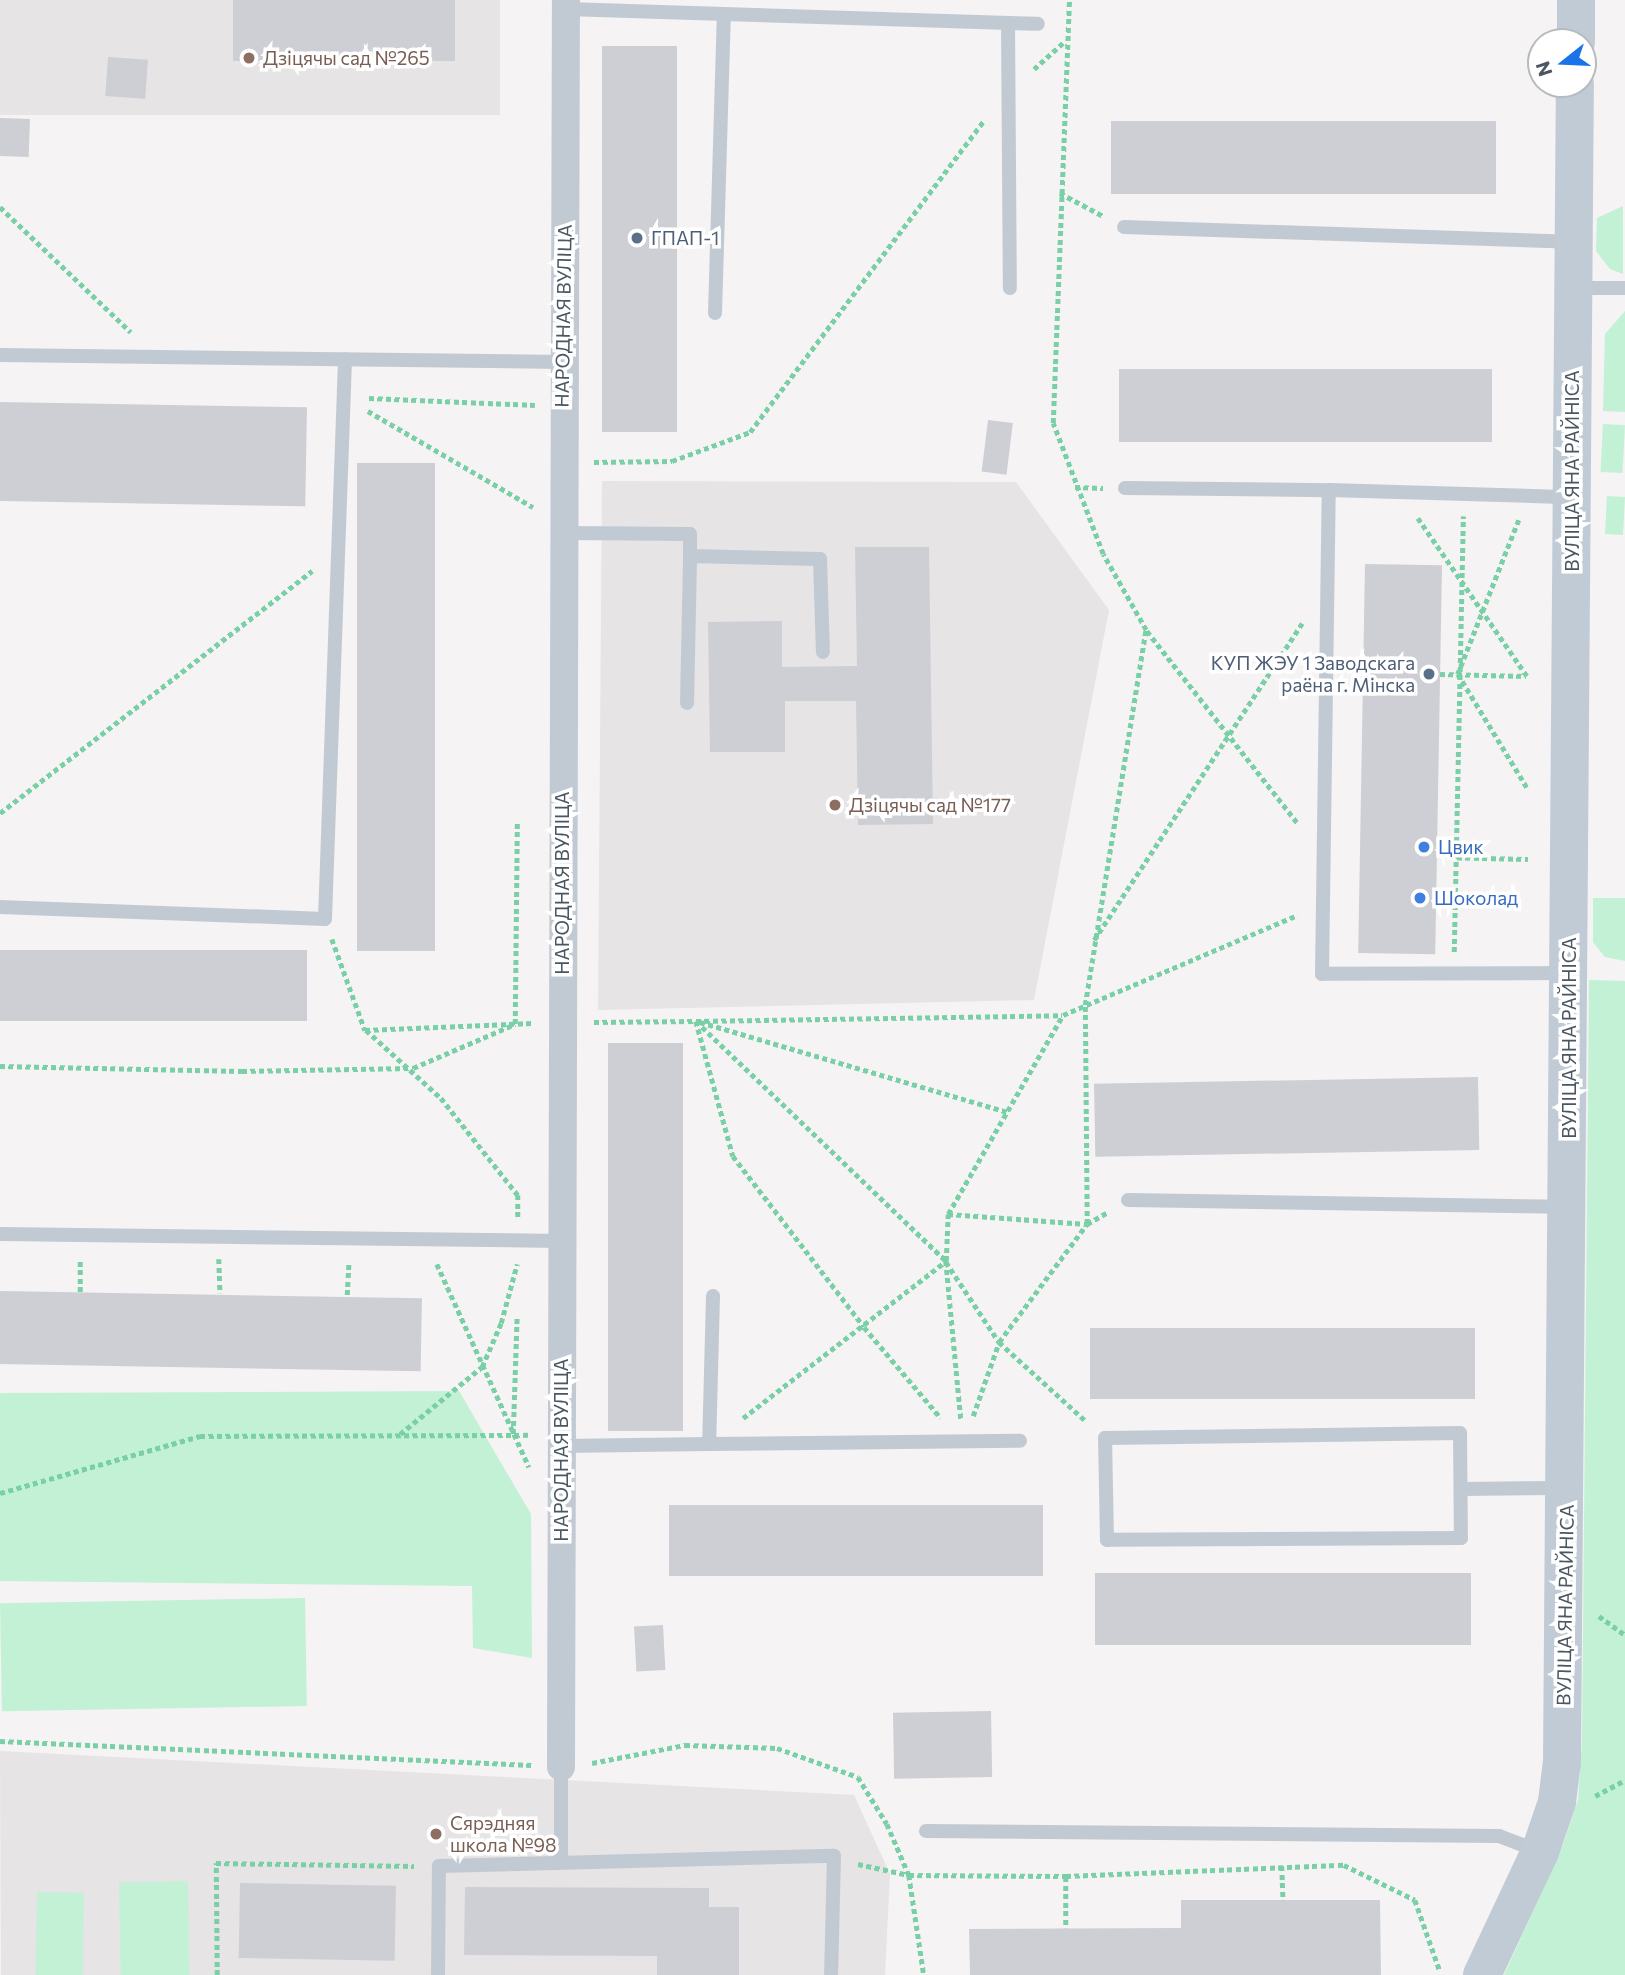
<!DOCTYPE html>
<html>
<head>
<meta charset="utf-8">
<style>
  body { margin:0 }
  #map { position:relative; width:1625px; height:1975px; overflow:hidden; background:#f5f3f3; font-family:Commissioner,sans-serif }
  div>[style] { position:absolute }
  .education>* { inset:0; background:#e6e4e5; transform-origin:0 0 }
  .green>* { inset:0; background:#c3f1d5; transform-origin:0 0 }
  .building>* { inset:0; background:#cdcfd5; transform-origin:0 0 }
  .path>* { height:4.5px; margin-top:-2.25px; transform-origin:0; background:repeating-linear-gradient(90deg,#7ad0a6 0 5px,transparent 0 8.5px) }
  .lane>* { height:14px; margin:-7px; padding:0 7px; transform-origin:7px; border-radius:7px; background:#c1cad2 }
  .street>* { height:28px; margin:-14px; padding:0 14px; transform-origin:14px; border-radius:14px; background:#c1cad2 }
  .secondary>* { height:38px; margin:-19px; padding:0 19px; transform-origin:19px; border-radius:19px; background:#c1cbd6 }
  .dots>* { width:19px; height:19px; translate:-50% -50%; box-sizing:border-box; border:4px solid #fff; border-radius:50% }
  span { translate:-50% -50%; white-space:nowrap; text-align:center; line-height:1.15; -webkit-text-stroke:7px #fff; paint-order:stroke }
  .education-label { font-size:19px; color:#785e54 }
  .left { translate:0 -50%; text-align:left }
  .service-label { font-size:19px; color:#4e5e75 }
  .right { translate:-100% -50%; text-align:right }
  .street-label { font-size:19px; color:#4a5661 }
  .shop-label { font-size:19px; color:#366cbe }
  .north { position:absolute; left:1527px; top:28px; width:70px; height:70px; box-sizing:border-box; background:#fff; border:2px solid #b7bbc0; border-radius:50%; rotate:252deg; font-size:19px; font-weight:700; line-height:28px; text-align:center; color:#4a5661 }
  .north::after { content:''; display:block; margin:auto; width:24px; height:32px; background:#1a73e8; clip-path:polygon(50% 0,100% 100%,50% 72%,0 100%) }
</style>
</head>
<body>
<div id="map">
  <div class="education">
    <div style="left:0;top:0;width:500px;height:115px"></div>
    <div style="clip-path:polygon(602px 481px,1016px 482px,1109px 610px,1034px 1000px,598px 1010px)"></div>
    <div style="clip-path:polygon(0 1751px,854px 1795px,890px 1874px,885px 1975px,1px 1975px)"></div>
  </div>
  <div class="green">
    <div style="clip-path:polygon(1623px 206px,1623px 274px,1610px 269px,1596px 251px,1597px 218px)"></div>
    <div style="clip-path:polygon(1625px 311px,1625px 412px,1603px 411px,1605px 334px)"></div>
    <div style="left:1603px;top:424px;width:22px;height:48px;rotate:3deg"></div>
    <div style="left:1607px;top:496px;width:18px;height:38px;rotate:3deg"></div>
    <div style="clip-path:polygon(1593px 898px,1625px 898px,1625px 961px,1605px 957px,1593px 942px)"></div>
    <div style="clip-path:polygon(1589px 980px,1625px 981px,1625px 1975px,1504px 1975px,1563px 1845px,1578px 1800px,1582px 1742px)"></div>
    <div style="clip-path:polygon(459px 1391px,531px 1514px,532px 1658px,473px 1648px,472px 1586px,0 1581px,0 1393px)"></div>
    <div style="left:305px;top:1598px;width:108px;height:305px;rotate:89deg"></div>
    <div style="left:188px;top:1881px;width:94px;height:69px;rotate:89deg"></div>
    <div style="left:37px;top:1892px;width:47px;height:83px;rotate:1deg"></div>
  </div>
  <div class="building">
    <div style="left:233px;top:0;width:222px;height:61px"></div>
    <div style="left:677px;top:46px;width:386px;height:75px;rotate:90deg"></div>
    <div style="left:108px;top:57px;width:40px;height:39px;rotate:4deg"></div>
    <div style="left:0;top:118px;width:30px;height:38px;rotate:2deg"></div>
    <div style="left:1111px;top:121px;width:385px;height:73px"></div>
    <div style="left:1119px;top:369px;width:373px;height:73px"></div>
    <div style="left:0;top:402px;width:307px;height:99px;rotate:1deg"></div>
    <div style="left:988px;top:420px;width:25px;height:52px;rotate:7deg"></div>
    <div style="left:357px;top:463px;width:78px;height:488px"></div>
    <div style="clip-path:polygon(855px 547px,929px 547px,933px 824px,858px 825px,856px 701px,785px 701px,785px 752px,710px 752px,708px 622px,782px 621px,782px 667px,857px 666px)"></div>
    <div style="left:1365px;top:564px;width:77px;height:389px;rotate:1deg"></div>
    <div style="left:0;top:950px;width:307px;height:71px"></div>
    <div style="left:608px;top:1043px;width:75px;height:388px"></div>
    <div style="left:1478px;top:1077px;width:73px;height:384px;rotate:89deg"></div>
    <div style="left:0;top:1291px;width:422px;height:73px;rotate:1deg"></div>
    <div style="left:1475px;top:1328px;width:71px;height:385px;rotate:90deg"></div>
    <div style="left:669px;top:1505px;width:374px;height:71px"></div>
    <div style="left:1095px;top:1573px;width:376px;height:72px"></div>
    <div style="left:663px;top:1625px;width:45px;height:29px;rotate:87deg"></div>
    <div style="left:991px;top:1711px;width:66px;height:98px;rotate:89deg"></div>
    <div style="left:240px;top:1883px;width:156px;height:75px;rotate:1deg"></div>
    <div style="clip-path:polygon(465px 1887px,709px 1888px,709px 1907px,739px 1907px,739px 1975px,657px 1975px,657px 1956px,464px 1955px)"></div>
    <div style="clip-path:polygon(1181px 1900px,1380px 1900px,1381px 1975px,970px 1975px,969px 1929px,1181px 1928px)"></div>
  </div>
  <div class="path">
    <div style="left:1034px;top:69px;width:40px;rotate:-42deg"></div>
    <div style="left:1060px;top:193px;width:49px;rotate:28.1deg"></div>
    <div style="left:0;top:207px;width:181px;rotate:43.7deg"></div>
    <div style="left:369px;top:398px;width:166px;rotate:2.4deg"></div>
    <div style="left:368px;top:411px;width:191px;rotate:30.2deg"></div>
    <div style="left:594px;top:462px;width:78px;rotate:-0.7deg"></div>
    <div style="left:672px;top:461px;width:83px;rotate:-20.4deg"></div>
    <div style="left:750px;top:432px;width:390px;rotate:-53.1deg"></div>
    <div style="left:1075px;top:487px;width:28px;rotate:2deg"></div>
    <div style="left:1418px;top:518px;width:192px;rotate:55.4deg"></div>
    <div style="left:1519px;top:520px;width:166px;rotate:111.6deg"></div>
    <div style="left:1458px;top:674px;width:135px;rotate:58.7deg"></div>
    <div style="left:1147px;top:631px;width:246px;rotate:51.9deg"></div>
    <div style="left:1440px;top:674px;width:86px;rotate:1.3deg"></div>
    <div style="left:0;top:813px;width:395px;rotate:-37.8deg"></div>
    <div style="left:1440px;top:857px;width:88px;rotate:1.3deg"></div>
    <div style="left:332px;top:939px;width:97px;rotate:70.1deg"></div>
    <div style="left:365px;top:1030px;width:168px;rotate:-2.4deg"></div>
    <div style="left:1094px;top:940px;width:379px;rotate:-56.7deg"></div>
    <div style="left:1454px;top:952px;width:436px;rotate:-88.8deg"></div>
    <div style="left:696px;top:1021px;width:140px;rotate:74.7deg"></div>
    <div style="left:733px;top:1156px;width:215px;rotate:52.5deg"></div>
    <div style="left:864px;top:1327px;width:119px;rotate:49.8deg"></div>
    <div style="left:696px;top:1021px;width:366px;rotate:-0.9deg"></div>
    <div style="left:594px;top:1022px;width:102px;rotate:-0.6deg"></div>
    <div style="left:696px;top:1021px;width:347px;rotate:43.8deg"></div>
    <div style="left:946px;top:1261px;width:160px;rotate:84.6deg"></div>
    <div style="left:700px;top:1022px;width:320px;rotate:16.3deg"></div>
    <div style="left:366px;top:1030px;width:101px;rotate:42.2deg"></div>
    <div style="left:441px;top:1098px;width:124px;rotate:51.6deg"></div>
    <div style="left:518px;top:1195px;width:22px;rotate:90deg"></div>
    <div style="left:0;top:1066px;width:242px;rotate:1.2deg"></div>
    <div style="left:242px;top:1071px;width:171px;rotate:-1deg"></div>
    <div style="left:413px;top:1068px;width:111px;rotate:-23.3deg"></div>
    <div style="left:515px;top:1024px;width:202px;rotate:-89.4deg"></div>
    <div style="left:948px;top:1214px;width:139px;rotate:4.1deg"></div>
    <div style="left:1087px;top:1224px;width:219px;rotate:-90.5deg"></div>
    <div style="left:1085px;top:1005px;width:380px;rotate:-80.8deg"></div>
    <div style="left:1146px;top:630px;width:87px;rotate:-119.5deg"></div>
    <div style="left:1103px;top:554px;width:140px;rotate:-110.9deg"></div>
    <div style="left:1053px;top:423px;width:423px;rotate:-87.8deg"></div>
    <div style="left:219px;top:1259px;width:34px;rotate:88deg"></div>
    <div style="left:946px;top:1262px;width:96px;rotate:56.5deg"></div>
    <div style="left:999px;top:1342px;width:119px;rotate:42.3deg"></div>
    <div style="left:437px;top:1264px;width:223px;rotate:65.6deg"></div>
    <div style="left:80px;top:1292px;width:34px;rotate:-90deg"></div>
    <div style="left:347px;top:1295px;width:34px;rotate:-87deg"></div>
    <div style="left:973px;top:1416px;width:78px;rotate:-70.6deg"></div>
    <div style="left:999px;top:1342px;width:147px;rotate:-53.3deg"></div>
    <div style="left:1087px;top:1224px;width:24px;rotate:-30deg"></div>
    <div style="left:743px;top:1418px;width:257px;rotate:-37.7deg"></div>
    <div style="left:946px;top:1261px;width:47px;rotate:-87.6deg"></div>
    <div style="left:948px;top:1214px;width:230px;rotate:-60deg"></div>
    <div style="left:1063px;top:1015px;width:255px;rotate:-23.1deg"></div>
    <div style="left:400px;top:1434px;width:106px;rotate:-39.3deg"></div>
    <div style="left:482px;top:1367px;width:48px;rotate:-66.6deg"></div>
    <div style="left:501px;top:1323px;width:61px;rotate:-74.8deg"></div>
    <div style="left:513px;top:1434px;width:118px;rotate:-88.1deg"></div>
    <div style="left:0;top:1493px;width:208px;rotate:-15.9deg"></div>
    <div style="left:200px;top:1436px;width:330px;rotate:-0.2deg"></div>
    <div style="left:1599px;top:1616px;width:32px;rotate:36deg"></div>
    <div style="left:0;top:1741px;width:532px;rotate:2.59deg"></div>
    <div style="left:592px;top:1763px;width:95px;rotate:-11deg"></div>
    <div style="left:685px;top:1745px;width:92px;rotate:1.9deg"></div>
    <div style="left:777px;top:1748px;width:86px;rotate:19.7deg"></div>
    <div style="left:858px;top:1777px;width:55px;rotate:58.3deg"></div>
    <div style="left:887px;top:1824px;width:56px;rotate:66.7deg"></div>
    <div style="left:909px;top:1875px;width:101px;rotate:81.5deg"></div>
    <div style="left:1595px;top:1796px;width:34px;rotate:-28deg"></div>
    <div style="left:858px;top:1864px;width:52px;rotate:12.2deg"></div>
    <div style="left:909px;top:1875px;width:157px;rotate:0.4deg"></div>
    <div style="left:1066px;top:1876px;width:278px;rotate:-2.3deg"></div>
    <div style="left:1344px;top:1865px;width:79px;rotate:26.2deg"></div>
    <div style="left:1415px;top:1900px;width:75px;rotate:70.6deg"></div>
    <div style="left:1282px;top:1866px;width:34px;rotate:88deg"></div>
    <div style="left:1066px;top:1877px;width:51px;rotate:90deg"></div>
    <div style="left:217px;top:1975px;width:112px;rotate:-90.5deg"></div>
    <div style="left:216px;top:1863px;width:198px;rotate:0.9deg"></div>
  </div>
  <div class="lane">
    <div style="left:566px;top:9px;width:472px;rotate:1.8deg"></div>
    <div style="left:1008px;top:23px;width:265px;rotate:89.6deg"></div>
    <div style="left:1124px;top:227px;width:448px;rotate:1.9deg"></div>
    <div style="left:1575px;top:288px;width:50px"></div>
    <div style="left:715px;top:313px;width:299px;rotate:-88.3deg"></div>
    <div style="left:0;top:355px;width:562px;rotate:0.71deg"></div>
    <div style="left:1125px;top:488px;width:204px;rotate:0.6deg"></div>
    <div style="left:562px;top:533px;width:128px;rotate:0.4deg"></div>
    <div style="left:690px;top:534px;width:22px;rotate:90deg"></div>
    <div style="left:687px;top:703px;width:147px;rotate:-88.8deg"></div>
    <div style="left:690px;top:556px;width:130px;rotate:1.3deg"></div>
    <div style="left:820px;top:559px;width:93px;rotate:88.2deg"></div>
    <div style="left:0;top:907px;width:325px;rotate:2.1deg"></div>
    <div style="left:325px;top:919px;width:560px;rotate:-87.95deg"></div>
    <div style="left:1566px;top:973px;width:244px;rotate:179.8deg"></div>
    <div style="left:1322px;top:974px;width:484px;rotate:-89.2deg"></div>
    <div style="left:1329px;top:490px;width:241px;rotate:1.7deg"></div>
    <div style="left:1128px;top:1200px;width:436px;rotate:0.9deg"></div>
    <div style="left:0;top:1234px;width:561px;rotate:0.71deg"></div>
    <div style="left:713px;top:1296px;width:148px;rotate:91.5deg"></div>
    <div style="left:709px;top:1444px;width:311px;rotate:-0.6deg"></div>
    <div style="left:1460px;top:1433px;width:105px;rotate:89.5deg"></div>
    <div style="left:1461px;top:1538px;width:354px;rotate:179.7deg"></div>
    <div style="left:1107px;top:1540px;width:102px;rotate:-91.1deg"></div>
    <div style="left:1105px;top:1438px;width:355px;rotate:-0.8deg"></div>
    <div style="left:561px;top:1446px;width:148px;rotate:-0.8deg"></div>
    <div style="left:1461px;top:1489px;width:100px;rotate:-0.6deg"></div>
    <div style="left:561px;top:1767px;width:94px;rotate:90deg"></div>
    <div style="left:926px;top:1831px;width:573px;rotate:0.5deg"></div>
    <div style="left:1499px;top:1836px;width:42px;rotate:21deg"></div>
    <div style="left:438px;top:1975px;width:109px;rotate:-89.5deg"></div>
    <div style="left:439px;top:1866px;width:395px;rotate:-1.5deg"></div>
    <div style="left:834px;top:1856px;width:119px;rotate:91.4deg"></div>
  </div>
  <div class="street">
    <div style="left:561px;top:1767px;width:1767px;rotate:-89.84deg"></div>
  </div>
  <div class="secondary">
    <div style="left:1576px;top:42px;width:42px;rotate:-90deg"></div>
    <div style="left:1482px;top:1975px;width:136px;rotate:-64.8deg"></div>
    <div style="left:1540px;top:1852px;width:53px;rotate:-71.2deg"></div>
    <div style="left:1557px;top:1802px;width:39px;rotate:-83deg"></div>
    <div style="left:1562px;top:1763px;width:1679px;rotate:-89.56deg"></div>
  </div>
  <div class="dots">
    <div style="left:249px;top:58px;background:#8d6e63"></div>
    <div style="left:637px;top:238px;background:#5c6f8a"></div>
    <div style="left:1429px;top:674px;background:#5c6f8a"></div>
    <div style="left:835px;top:805px;background:#8d6e63"></div>
    <div style="left:1424px;top:847px;background:#3f7fe0"></div>
    <div style="left:1420px;top:898px;background:#3f7fe0"></div>
    <div style="left:436px;top:1834px;background:#8d6e63"></div>
  </div>
  <div class="education-label">
    <span class="left" style="left:263px;top:58px">Дзіцячы сад №265</span>
    <span class="left" style="left:849px;top:805px">Дзіцячы сад №177</span>
    <span class="left" style="left:450px;top:1834px">Сярэдняя<br>школа №98</span>
  </div>
  <div class="service-label">
    <span class="left" style="left:651px;top:238px">ГПАП-1</span>
    <span class="right" style="left:1415px;top:674px">КУП ЖЭУ 1 Заводскага<br>раёна г. Мінска</span>
  </div>
  <div class="street-label">
    <span style="left:563px;top:316px;rotate:-89deg">НАРОДНАЯ ВУЛІЦА</span>
    <span style="left:1572px;top:471px;rotate:-90deg">ВУЛІЦА ЯНА РАЙНІСА</span>
    <span style="left:562px;top:883px;rotate:-90deg">НАРОДНАЯ ВУЛІЦА</span>
    <span style="left:1569px;top:1038px;rotate:-90deg">ВУЛІЦА ЯНА РАЙНІСА</span>
    <span style="left:561px;top:1450px;rotate:-90deg">НАРОДНАЯ ВУЛІЦА</span>
    <span style="left:1565px;top:1605px;rotate:-89deg">ВУЛІЦА ЯНА РАЙНІСА</span>
  </div>
  <div class="shop-label">
    <span class="left" style="left:1438px;top:847px">Цвик</span>
    <span class="left" style="left:1434px;top:898px">Шоколад</span>
  </div>
  <div class="north">N</div>
</div>
</body>
</html>
